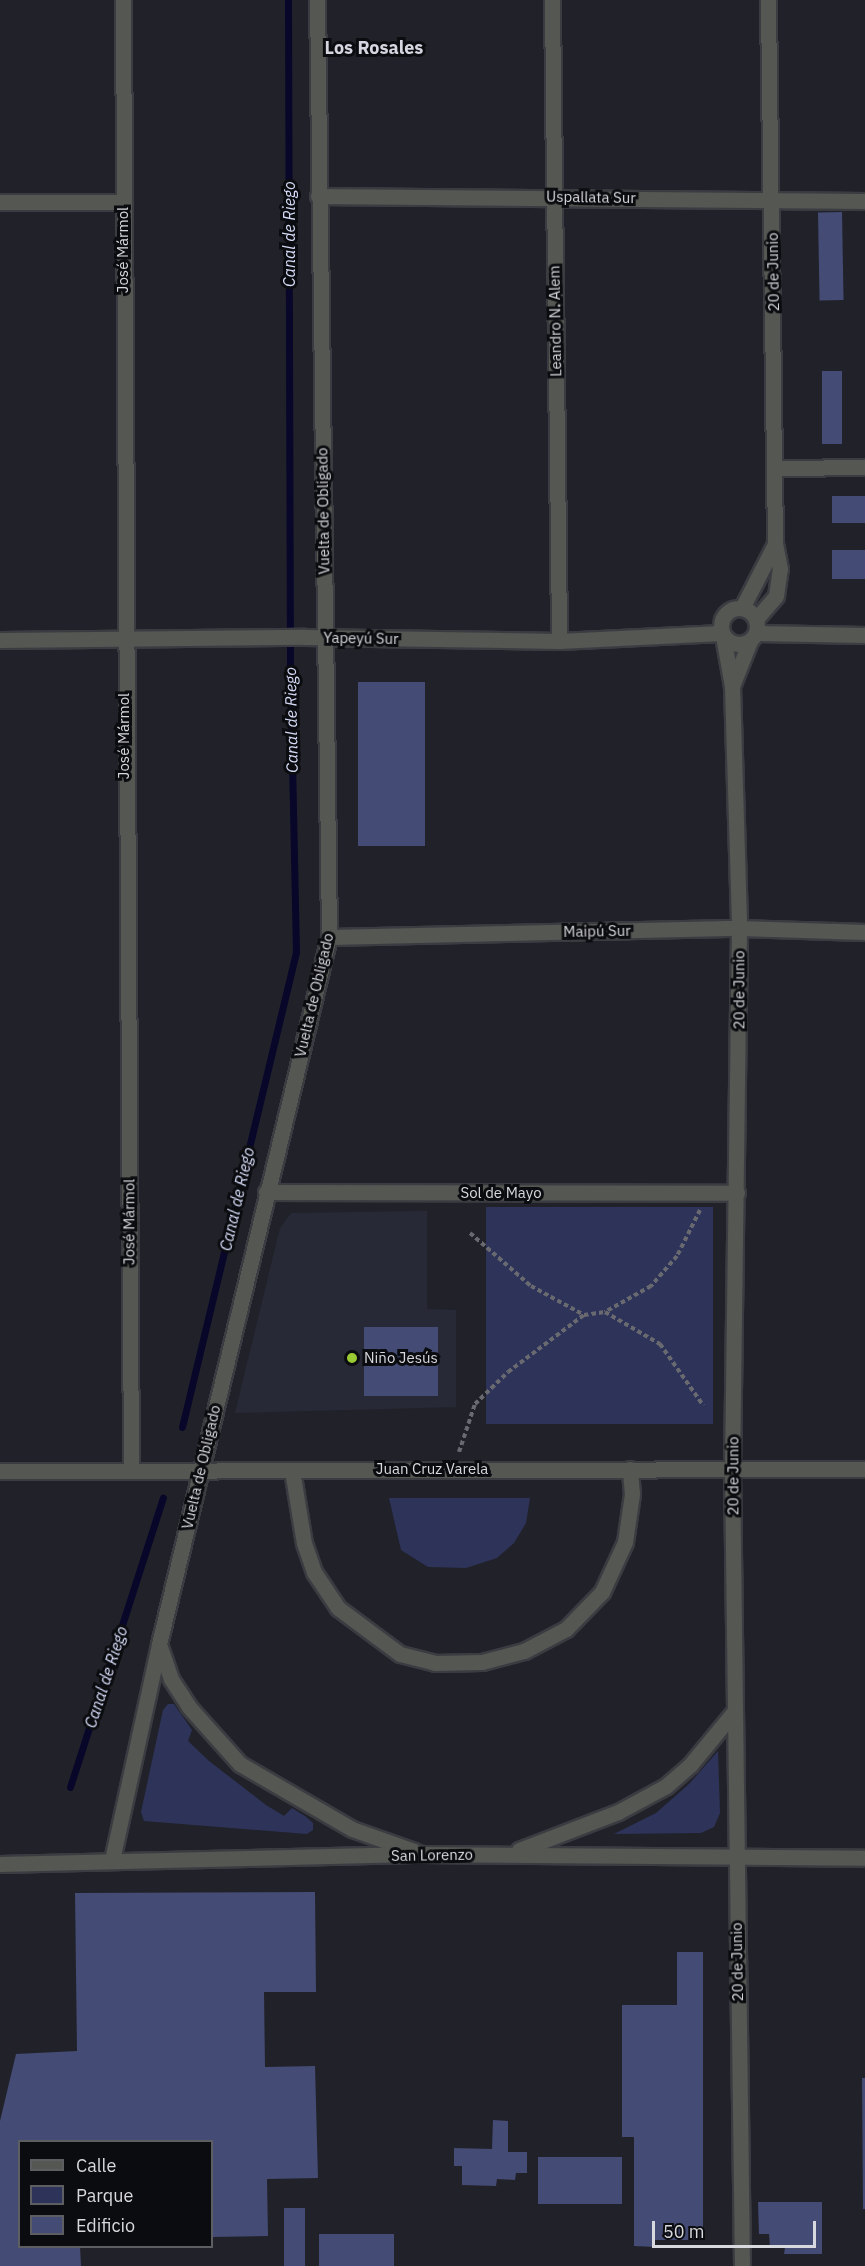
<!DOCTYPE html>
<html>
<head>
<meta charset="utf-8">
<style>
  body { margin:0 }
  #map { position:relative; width:865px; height:2266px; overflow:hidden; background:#212229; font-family:"IBM Plex Sans",sans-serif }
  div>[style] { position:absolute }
  .built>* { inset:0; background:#272936 }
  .green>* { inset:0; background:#2e3359; transform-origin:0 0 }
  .stream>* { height:7px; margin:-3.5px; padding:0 3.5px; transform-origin:3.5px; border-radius:3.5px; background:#08072a }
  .building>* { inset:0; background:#444b74; transform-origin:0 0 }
  .path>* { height:4px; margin-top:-2px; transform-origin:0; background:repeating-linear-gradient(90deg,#696a70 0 4.5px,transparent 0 7.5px) }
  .roads { filter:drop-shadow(2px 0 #3b3c42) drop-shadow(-2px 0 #3b3c42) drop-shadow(0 2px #3b3c42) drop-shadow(0 -2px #3b3c42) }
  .minor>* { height:15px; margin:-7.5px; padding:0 7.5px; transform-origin:7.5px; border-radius:7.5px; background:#555753 }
  .minor>.ring { margin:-7.5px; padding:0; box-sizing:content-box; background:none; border:15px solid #555753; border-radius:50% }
  .dots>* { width:16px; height:16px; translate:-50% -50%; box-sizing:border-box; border:3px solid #0b0c0f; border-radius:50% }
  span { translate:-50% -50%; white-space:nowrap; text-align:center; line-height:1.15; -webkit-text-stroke:6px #0b0c0f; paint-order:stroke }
  .street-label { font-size:15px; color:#d8d9de }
  .poi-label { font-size:15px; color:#d8d9de }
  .left { translate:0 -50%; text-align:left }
  .water-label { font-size:16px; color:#d5dbf7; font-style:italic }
  .quarter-label { font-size:18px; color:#d4d6e0; font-weight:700 }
  .legend { position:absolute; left:18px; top:2140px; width:195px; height:108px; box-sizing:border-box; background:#0b0c0f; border:2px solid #5d5e62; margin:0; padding:8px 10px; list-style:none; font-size:18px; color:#d8d9de }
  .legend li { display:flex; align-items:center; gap:12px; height:30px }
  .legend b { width:30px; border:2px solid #5d5e62 }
  .scale { position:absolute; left:652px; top:2221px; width:164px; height:27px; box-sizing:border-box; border:3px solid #d8d9de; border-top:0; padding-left:8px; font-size:18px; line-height:21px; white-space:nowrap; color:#d8d9de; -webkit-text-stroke:4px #0b0c0f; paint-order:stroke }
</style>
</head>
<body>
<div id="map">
  <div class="built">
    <div style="clip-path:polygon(427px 1211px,427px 1309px,456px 1310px,456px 1407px,235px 1413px,280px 1228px,291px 1213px)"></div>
  </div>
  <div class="green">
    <div style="left:486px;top:1207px;width:227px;height:217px"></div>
    <div style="clip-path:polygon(389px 1498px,530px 1498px,526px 1523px,514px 1543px,497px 1558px,466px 1568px,428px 1567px,401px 1550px)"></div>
    <div style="clip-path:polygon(168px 1704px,174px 1704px,192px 1730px,188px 1741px,209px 1761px,266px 1805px,284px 1816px,292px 1808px,305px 1816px,313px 1823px,313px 1830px,307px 1834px,144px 1821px,141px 1812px,163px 1710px)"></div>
    <div style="clip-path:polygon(718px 1751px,720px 1813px,714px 1827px,701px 1833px,614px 1834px,656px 1813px,689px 1784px)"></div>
  </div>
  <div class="stream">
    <div style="left:182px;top:1427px;width:488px;rotate:-76.5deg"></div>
    <div style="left:296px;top:952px;width:279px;rotate:-91.2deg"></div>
    <div style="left:290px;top:673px;width:673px;rotate:-90.17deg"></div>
    <div style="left:70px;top:1787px;width:304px;rotate:-72.2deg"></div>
  </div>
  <div class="building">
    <div style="left:842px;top:212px;width:88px;height:24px;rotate:89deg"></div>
    <div style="left:822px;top:371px;width:20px;height:73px"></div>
    <div style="left:832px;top:496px;width:33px;height:27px"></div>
    <div style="left:865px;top:550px;width:29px;height:33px;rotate:90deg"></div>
    <div style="left:425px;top:682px;width:164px;height:67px;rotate:90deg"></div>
    <div style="left:438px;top:1327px;width:69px;height:74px;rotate:90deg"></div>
    <div style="clip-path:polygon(315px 1892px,316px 1992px,264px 1992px,265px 2067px,315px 2066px,318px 2178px,267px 2179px,268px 2236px,212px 2237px,212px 2142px,20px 2142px,20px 2246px,80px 2246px,81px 2266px,0 2266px,0 2121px,16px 2054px,77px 2051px,75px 1893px)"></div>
    <div style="clip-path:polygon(677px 1952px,703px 1952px,703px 2240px,654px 2240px,655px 2247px,634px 2246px,634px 2137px,622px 2137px,622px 2005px,677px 2005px)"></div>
    <div style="clip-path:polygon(862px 2078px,865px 2078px,865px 2209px,863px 2209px)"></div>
    <div style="clip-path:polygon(493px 2120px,508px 2121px,508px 2152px,527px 2152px,527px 2173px,516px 2173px,515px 2180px,497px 2179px,496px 2186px,462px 2185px,462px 2166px,454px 2166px,454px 2148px,492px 2149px)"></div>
    <div style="left:538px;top:2157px;width:84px;height:47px"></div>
    <div style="clip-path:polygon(758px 2202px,822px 2202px,822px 2254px,784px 2254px,785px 2247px,770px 2247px,769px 2234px,759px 2234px)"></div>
    <div style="left:284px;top:2208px;width:21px;height:58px"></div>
    <div style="left:319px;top:2234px;width:75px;height:32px"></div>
  </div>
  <div class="path">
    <div style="left:700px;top:1210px;width:51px;rotate:116.6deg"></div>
    <div style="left:677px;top:1256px;width:40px;rotate:131deg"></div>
    <div style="left:651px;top:1286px;width:53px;rotate:150.5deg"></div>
    <div style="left:605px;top:1312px;width:64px;rotate:30.2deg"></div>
    <div style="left:660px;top:1344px;width:75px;rotate:54.8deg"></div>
    <div style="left:470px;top:1233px;width:81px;rotate:41deg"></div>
    <div style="left:531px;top:1286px;width:60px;rotate:28.7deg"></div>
    <div style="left:584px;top:1315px;width:21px;rotate:-8deg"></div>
    <div style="left:459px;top:1452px;width:51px;rotate:-71.6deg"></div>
    <div style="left:475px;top:1404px;width:46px;rotate:-44.1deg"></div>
    <div style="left:508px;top:1372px;width:95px;rotate:-36.9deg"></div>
  </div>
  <div class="roads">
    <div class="minor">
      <div style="left:123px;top:0;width:1471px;rotate:89.69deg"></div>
      <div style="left:552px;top:0;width:641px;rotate:89.37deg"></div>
      <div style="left:318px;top:196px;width:547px;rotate:0.52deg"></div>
      <div style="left:0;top:202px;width:123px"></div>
      <div style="left:776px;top:468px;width:89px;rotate:-0.6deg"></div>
      <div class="ring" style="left:721px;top:608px;width:21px;height:21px"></div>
      <div style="left:742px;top:608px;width:72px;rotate:-62.7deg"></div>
      <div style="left:756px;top:619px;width:30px;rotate:-49deg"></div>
      <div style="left:776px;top:596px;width:27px;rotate:-82deg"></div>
      <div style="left:780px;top:569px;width:25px;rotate:-101deg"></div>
      <div style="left:775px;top:544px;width:544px;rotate:-90.74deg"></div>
      <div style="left:756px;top:633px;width:109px;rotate:1.1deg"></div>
      <div style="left:723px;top:636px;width:51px;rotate:79.8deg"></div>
      <div style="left:732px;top:686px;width:242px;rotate:88.3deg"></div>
      <div style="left:739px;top:928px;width:542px;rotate:90.74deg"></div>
      <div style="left:732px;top:1470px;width:796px;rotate:89.28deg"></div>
      <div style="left:0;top:640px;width:305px;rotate:-0.6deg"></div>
      <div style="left:305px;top:637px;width:254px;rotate:0.9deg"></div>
      <div style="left:559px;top:641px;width:162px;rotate:-2.8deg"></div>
      <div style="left:732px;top:686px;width:48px;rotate:-68.2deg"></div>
      <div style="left:329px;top:937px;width:410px;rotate:-1.3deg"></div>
      <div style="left:739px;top:928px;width:126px;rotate:1.8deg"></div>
      <div style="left:266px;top:1192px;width:471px;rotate:0.1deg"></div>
      <div style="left:292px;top:1470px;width:74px;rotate:80.7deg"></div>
      <div style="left:304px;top:1543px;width:31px;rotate:71deg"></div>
      <div style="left:314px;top:1572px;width:43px;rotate:56.3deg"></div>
      <div style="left:338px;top:1608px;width:77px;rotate:36.6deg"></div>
      <div style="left:400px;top:1654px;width:36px;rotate:14deg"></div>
      <div style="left:435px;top:1663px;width:47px;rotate:-1.2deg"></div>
      <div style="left:482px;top:1662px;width:43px;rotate:-14.7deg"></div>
      <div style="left:524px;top:1651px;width:47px;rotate:-27.6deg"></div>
      <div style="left:566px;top:1629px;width:52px;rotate:-45.8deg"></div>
      <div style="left:602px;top:1592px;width:55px;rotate:-65.3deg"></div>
      <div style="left:625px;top:1542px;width:49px;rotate:-81.7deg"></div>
      <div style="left:632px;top:1494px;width:25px;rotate:-95deg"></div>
      <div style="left:0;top:1471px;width:865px;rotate:-0.13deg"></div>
      <div style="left:159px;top:1644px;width:37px;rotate:71deg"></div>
      <div style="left:171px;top:1679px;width:33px;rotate:57deg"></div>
      <div style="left:189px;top:1707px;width:76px;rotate:48.2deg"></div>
      <div style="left:240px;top:1764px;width:129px;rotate:30.1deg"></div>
      <div style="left:352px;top:1829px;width:66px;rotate:19.5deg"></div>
      <div style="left:519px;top:1850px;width:106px;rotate:-21deg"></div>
      <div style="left:618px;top:1812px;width:55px;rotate:-28.4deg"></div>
      <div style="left:666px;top:1786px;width:33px;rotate:-41deg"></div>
      <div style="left:691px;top:1764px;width:66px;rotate:-50.5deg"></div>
      <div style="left:112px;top:1860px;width:221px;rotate:-77.7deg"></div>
      <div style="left:159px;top:1644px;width:727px;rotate:-76.48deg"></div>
      <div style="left:329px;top:937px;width:937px;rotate:-90.73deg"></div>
      <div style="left:0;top:1864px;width:423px;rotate:-1.4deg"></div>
      <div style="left:423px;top:1854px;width:442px;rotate:0.5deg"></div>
    </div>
  </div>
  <div class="dots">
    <div style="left:352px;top:1358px;background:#9acb34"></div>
  </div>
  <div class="street-label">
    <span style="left:591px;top:197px;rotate:1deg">Uspallata Sur</span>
    <span style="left:123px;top:250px;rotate:-90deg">José Mármol</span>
    <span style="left:773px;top:272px;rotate:-91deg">20 de Junio</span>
    <span style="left:555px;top:321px;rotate:-91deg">Leandro N. Alem</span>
    <span style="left:323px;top:511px;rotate:-91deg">Vuelta de Obligado</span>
    <span style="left:361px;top:638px;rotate:1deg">Yapeyú Sur</span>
    <span style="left:124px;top:736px;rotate:-90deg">José Mármol</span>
    <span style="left:597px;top:931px;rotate:-1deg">Maipú Sur</span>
    <span style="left:739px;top:990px;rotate:-90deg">20 de Junio</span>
    <span style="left:314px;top:995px;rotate:-77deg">Vuelta de Obligado</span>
    <span style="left:501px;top:1193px">Sol de Mayo</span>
    <span style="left:129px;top:1222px;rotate:-90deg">José Mármol</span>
    <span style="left:201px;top:1467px;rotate:-77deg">Vuelta de Obligado</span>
    <span style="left:432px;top:1469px">Juan Cruz Varela</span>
    <span style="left:733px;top:1476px;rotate:-90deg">20 de Junio</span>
    <span style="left:432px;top:1855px;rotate:-1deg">San Lorenzo</span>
    <span style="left:737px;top:1962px;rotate:-91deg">20 de Junio</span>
  </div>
  <div class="poi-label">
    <span class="left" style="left:364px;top:1358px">Niño Jesús</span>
  </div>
  <div class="water-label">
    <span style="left:289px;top:234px;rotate:-90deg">Canal de Riego</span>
    <span style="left:291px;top:720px;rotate:-91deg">Canal de Riego</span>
    <span style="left:237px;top:1199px;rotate:-77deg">Canal de Riego</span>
    <span style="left:106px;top:1677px;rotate:-72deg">Canal de Riego</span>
  </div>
  <div class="quarter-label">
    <span style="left:374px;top:48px">Los Rosales</span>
  </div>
  <ul class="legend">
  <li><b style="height:8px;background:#555753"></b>Calle</li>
  <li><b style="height:16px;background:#2e3359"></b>Parque</li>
  <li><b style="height:16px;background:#444b74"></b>Edificio</li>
  </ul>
  <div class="scale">50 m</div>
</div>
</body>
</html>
